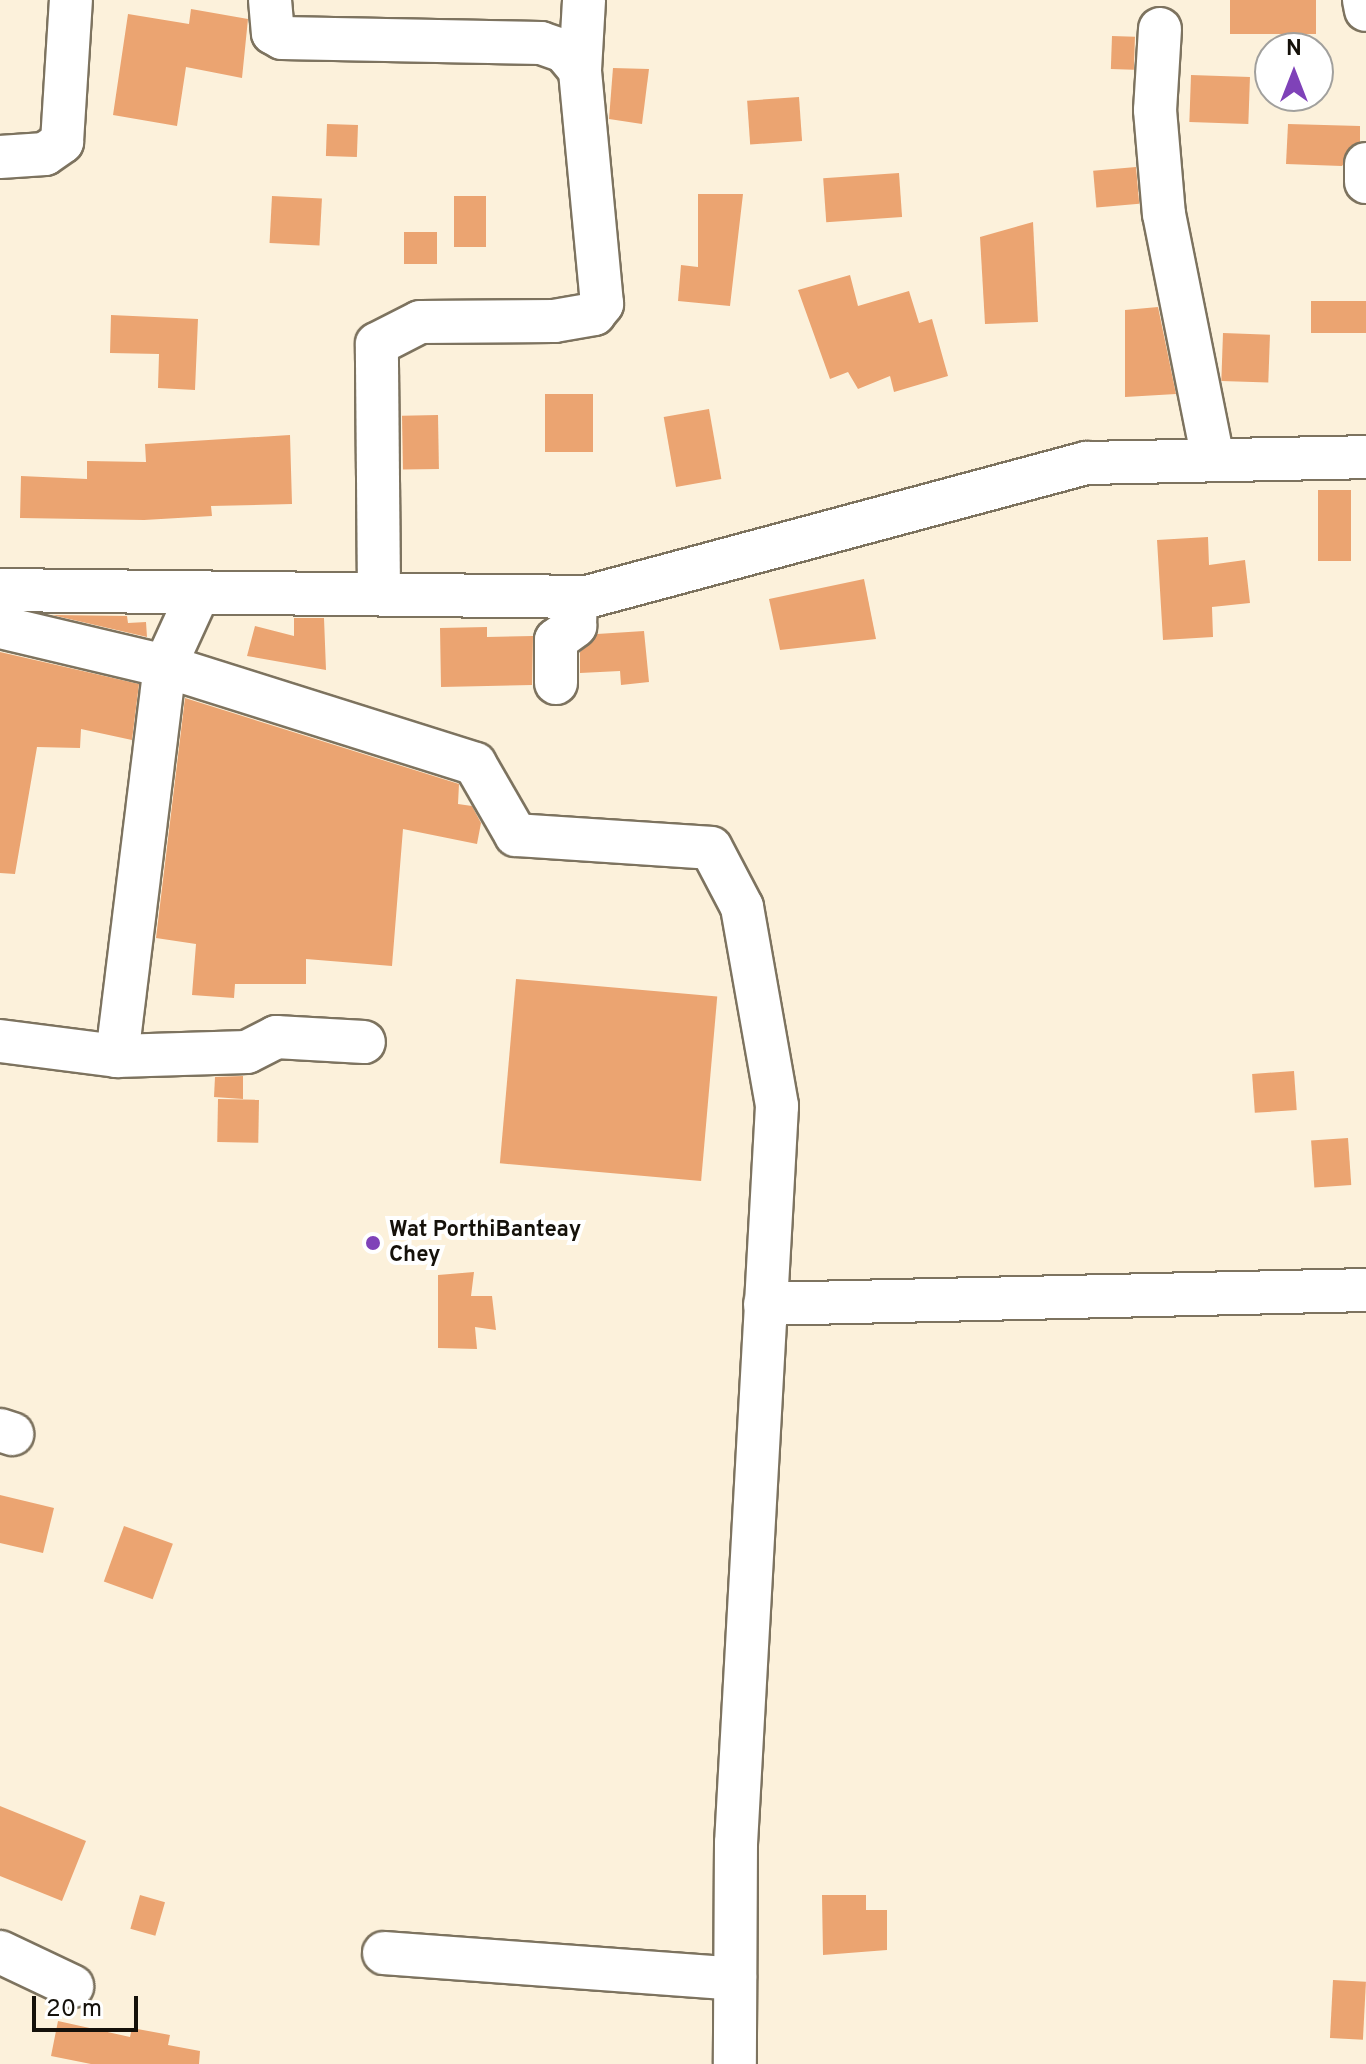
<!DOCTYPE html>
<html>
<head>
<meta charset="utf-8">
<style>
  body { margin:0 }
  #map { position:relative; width:1366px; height:2064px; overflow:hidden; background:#fcf1db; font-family:Overpass,sans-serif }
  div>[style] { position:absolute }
  .building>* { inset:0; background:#eba471; transform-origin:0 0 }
  .roads { filter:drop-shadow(2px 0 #7d735f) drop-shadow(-2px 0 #7d735f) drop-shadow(0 2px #7d735f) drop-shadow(0 -2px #7d735f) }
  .minor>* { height:42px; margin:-21px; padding:0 21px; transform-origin:21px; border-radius:21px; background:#fff }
  .dots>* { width:22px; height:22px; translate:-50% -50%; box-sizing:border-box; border:4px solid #fff; border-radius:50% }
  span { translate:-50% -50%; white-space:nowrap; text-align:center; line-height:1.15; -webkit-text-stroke:8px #fff; paint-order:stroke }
  .poi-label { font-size:22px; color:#15110a; font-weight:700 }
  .left { translate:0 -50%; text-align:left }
  .north { position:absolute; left:1254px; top:32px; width:80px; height:80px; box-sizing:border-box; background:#fff; border:2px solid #a1a09d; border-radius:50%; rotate:0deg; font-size:22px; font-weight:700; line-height:32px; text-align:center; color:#15110a }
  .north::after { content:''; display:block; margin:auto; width:28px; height:36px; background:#7f42b8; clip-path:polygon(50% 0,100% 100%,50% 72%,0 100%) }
  .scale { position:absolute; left:32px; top:1996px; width:106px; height:36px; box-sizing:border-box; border:4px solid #15110a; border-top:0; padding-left:10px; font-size:24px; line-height:28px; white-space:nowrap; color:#15110a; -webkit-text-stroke:6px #fff; paint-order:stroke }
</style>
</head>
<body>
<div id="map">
  <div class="building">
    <div style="left:1230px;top:0;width:86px;height:34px"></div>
    <div style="clip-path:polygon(191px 9px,248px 19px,242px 78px,186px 67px,177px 126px,113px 115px,128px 14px,189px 24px)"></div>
    <div style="left:1112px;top:36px;width:23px;height:33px;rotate:2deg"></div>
    <div style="clip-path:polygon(613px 68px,649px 69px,642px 124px,609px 119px)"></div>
    <div style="left:1191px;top:75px;width:59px;height:47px;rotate:2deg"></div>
    <div style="left:799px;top:97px;width:44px;height:52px;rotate:86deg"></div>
    <div style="left:327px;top:124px;width:31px;height:32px;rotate:2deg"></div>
    <div style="clip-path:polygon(1288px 124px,1360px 126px,1360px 142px,1342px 166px,1286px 164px)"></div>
    <div style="left:1136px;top:167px;width:37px;height:43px;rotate:85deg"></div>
    <div style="left:899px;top:173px;width:44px;height:76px;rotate:86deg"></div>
    <div style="clip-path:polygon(698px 194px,743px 194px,730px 306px,678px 301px,681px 265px,698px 267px)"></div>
    <div style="left:272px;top:196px;width:50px;height:47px;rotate:3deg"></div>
    <div style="left:454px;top:196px;width:32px;height:51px"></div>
    <div style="clip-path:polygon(1033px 222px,1038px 322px,985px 324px,980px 237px)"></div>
    <div style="left:404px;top:232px;width:33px;height:32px"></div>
    <div style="clip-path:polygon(850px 275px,858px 306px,909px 291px,919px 323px,932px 319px,948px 376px,894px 392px,890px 376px,858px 389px,848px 372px,830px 379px,798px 290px)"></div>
    <div style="left:1366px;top:301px;width:32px;height:55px;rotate:90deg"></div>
    <div style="clip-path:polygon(1158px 307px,1176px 394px,1125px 397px,1125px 310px)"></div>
    <div style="clip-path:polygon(111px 315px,198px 319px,195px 390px,158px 388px,159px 354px,110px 353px)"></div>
    <div style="left:1223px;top:333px;width:47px;height:48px;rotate:2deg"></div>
    <div style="left:545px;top:394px;width:48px;height:58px"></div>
    <div style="left:709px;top:409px;width:71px;height:46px;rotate:80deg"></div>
    <div style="left:438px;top:415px;width:54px;height:36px;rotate:89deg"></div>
    <div style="clip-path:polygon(290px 435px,292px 504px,211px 506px,212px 516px,144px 520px,20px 518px,21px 476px,87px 479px,87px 461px,146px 462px,145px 444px)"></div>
    <div style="left:1318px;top:490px;width:33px;height:71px"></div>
    <div style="clip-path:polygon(1208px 537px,1209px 565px,1245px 560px,1250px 603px,1212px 607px,1213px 637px,1163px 640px,1157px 540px)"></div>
    <div style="clip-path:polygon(864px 579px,876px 639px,780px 650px,769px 599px)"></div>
    <div style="clip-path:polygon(52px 615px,127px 616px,128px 623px,146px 622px,147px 637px)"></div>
    <div style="clip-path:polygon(294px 618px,324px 618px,326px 670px,247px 656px,255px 626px,294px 636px)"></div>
    <div style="clip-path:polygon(487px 627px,487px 637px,533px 636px,532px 685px,441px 687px,440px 628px)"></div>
    <div style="clip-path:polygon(644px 631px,649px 682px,621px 685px,620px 671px,580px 673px,580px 652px,597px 634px)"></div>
    <div style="clip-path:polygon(0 652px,139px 684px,132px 740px,81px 729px,80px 748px,37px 747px,15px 874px,0 873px)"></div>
    <div style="clip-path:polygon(185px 698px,459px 784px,458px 804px,472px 806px,481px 823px,477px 844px,403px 829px,392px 966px,306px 959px,306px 984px,235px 984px,234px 998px,192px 995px,196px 944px,156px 938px)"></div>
    <div style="left:516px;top:979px;width:202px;height:185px;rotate:5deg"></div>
    <div style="left:1294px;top:1071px;width:39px;height:42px;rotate:86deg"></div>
    <div style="clip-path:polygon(243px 1076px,243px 1099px,214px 1097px,215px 1077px)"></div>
    <div style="left:218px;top:1099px;width:41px;height:43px;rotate:1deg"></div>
    <div style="left:1348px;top:1138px;width:47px;height:37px;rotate:86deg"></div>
    <div style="clip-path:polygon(474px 1272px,471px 1296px,492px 1296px,496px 1330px,475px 1327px,477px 1349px,438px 1348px,438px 1275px)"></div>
    <div style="clip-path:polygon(0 1495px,54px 1508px,43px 1553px,0 1543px)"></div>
    <div style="left:124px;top:1526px;width:52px;height:59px;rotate:20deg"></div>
    <div style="clip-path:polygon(0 1806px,86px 1841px,62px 1901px,0 1876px)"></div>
    <div style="left:140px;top:1895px;width:26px;height:35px;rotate:16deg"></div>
    <div style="clip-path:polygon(822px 1895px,866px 1895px,866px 1910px,887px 1910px,887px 1950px,823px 1955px)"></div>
    <div style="left:1333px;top:1980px;width:33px;height:58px;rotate:3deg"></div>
    <div style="clip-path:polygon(58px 2021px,130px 2037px,132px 2028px,170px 2035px,168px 2045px,200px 2051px,199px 2064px,91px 2064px,51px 2056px)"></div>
  </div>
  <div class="roads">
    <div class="minor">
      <div style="left:270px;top:0;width:33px;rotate:85deg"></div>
      <div style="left:273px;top:33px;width:10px;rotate:29deg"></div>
      <div style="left:282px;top:38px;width:259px;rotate:1.1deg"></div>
      <div style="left:541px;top:43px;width:24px;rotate:19deg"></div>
      <div style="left:564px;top:51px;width:25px;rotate:50deg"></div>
      <div style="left:1364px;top:0;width:10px;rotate:79deg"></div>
      <div style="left:1160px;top:29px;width:81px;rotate:93.5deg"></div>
      <div style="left:1155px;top:110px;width:104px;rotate:85.1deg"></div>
      <div style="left:1164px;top:214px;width:250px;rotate:78.7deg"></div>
      <div style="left:0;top:157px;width:45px;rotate:-3.8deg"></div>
      <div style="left:45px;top:154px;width:21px;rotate:-35deg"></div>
      <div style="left:62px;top:142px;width:142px;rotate:-86.4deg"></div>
      <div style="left:1366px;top:164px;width:18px;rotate:90deg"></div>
      <div style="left:0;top:590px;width:587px;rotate:0.68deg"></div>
      <div style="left:587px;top:597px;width:517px;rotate:-15.03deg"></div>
      <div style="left:1086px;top:463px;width:280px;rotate:-1.2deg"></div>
      <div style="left:379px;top:593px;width:249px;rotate:-90.5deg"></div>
      <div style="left:377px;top:344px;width:48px;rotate:-27.1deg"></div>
      <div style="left:420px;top:322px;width:134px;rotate:-0.4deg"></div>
      <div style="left:554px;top:321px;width:41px;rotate:-9.9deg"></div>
      <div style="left:594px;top:314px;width:13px;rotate:-51deg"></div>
      <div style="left:602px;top:304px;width:235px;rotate:-95.4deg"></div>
      <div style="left:580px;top:70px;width:70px;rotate:-86.7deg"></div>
      <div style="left:0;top:627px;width:170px;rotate:13.3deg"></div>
      <div style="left:165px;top:666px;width:325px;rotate:17.5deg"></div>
      <div style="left:475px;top:764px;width:82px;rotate:60deg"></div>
      <div style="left:516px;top:835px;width:195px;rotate:3.8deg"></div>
      <div style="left:711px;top:848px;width:67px;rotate:62.3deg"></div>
      <div style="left:742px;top:907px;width:202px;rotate:80deg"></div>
      <div style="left:777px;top:1106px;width:738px;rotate:93.18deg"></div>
      <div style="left:736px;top:1843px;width:221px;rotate:90.3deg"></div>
      <div style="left:556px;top:683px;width:43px;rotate:-90deg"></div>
      <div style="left:556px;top:640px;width:24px;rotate:-36deg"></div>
      <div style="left:575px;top:626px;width:29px;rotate:-88deg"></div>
      <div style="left:0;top:1041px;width:118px;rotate:7.3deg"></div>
      <div style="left:117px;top:1056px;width:130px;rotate:-1.8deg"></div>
      <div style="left:247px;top:1052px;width:33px;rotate:-27deg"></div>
      <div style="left:276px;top:1037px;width:88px;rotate:3.3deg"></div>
      <div style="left:117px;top:1056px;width:393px;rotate:-83deg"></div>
      <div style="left:165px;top:666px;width:79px;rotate:-65.4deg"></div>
      <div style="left:765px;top:1304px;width:601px;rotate:-1.33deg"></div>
      <div style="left:0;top:1430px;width:13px;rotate:18deg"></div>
      <div style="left:0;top:1952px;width:80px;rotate:25.3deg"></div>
      <div style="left:384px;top:1953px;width:352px;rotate:4.2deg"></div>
    </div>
  </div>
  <div class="dots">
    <div style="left:373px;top:1243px;background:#7f42b8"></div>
  </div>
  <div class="poi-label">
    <span class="left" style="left:389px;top:1243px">Wat PorthiBanteay<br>Chey</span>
  </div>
  <div class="north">N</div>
  <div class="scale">20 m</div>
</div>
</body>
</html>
